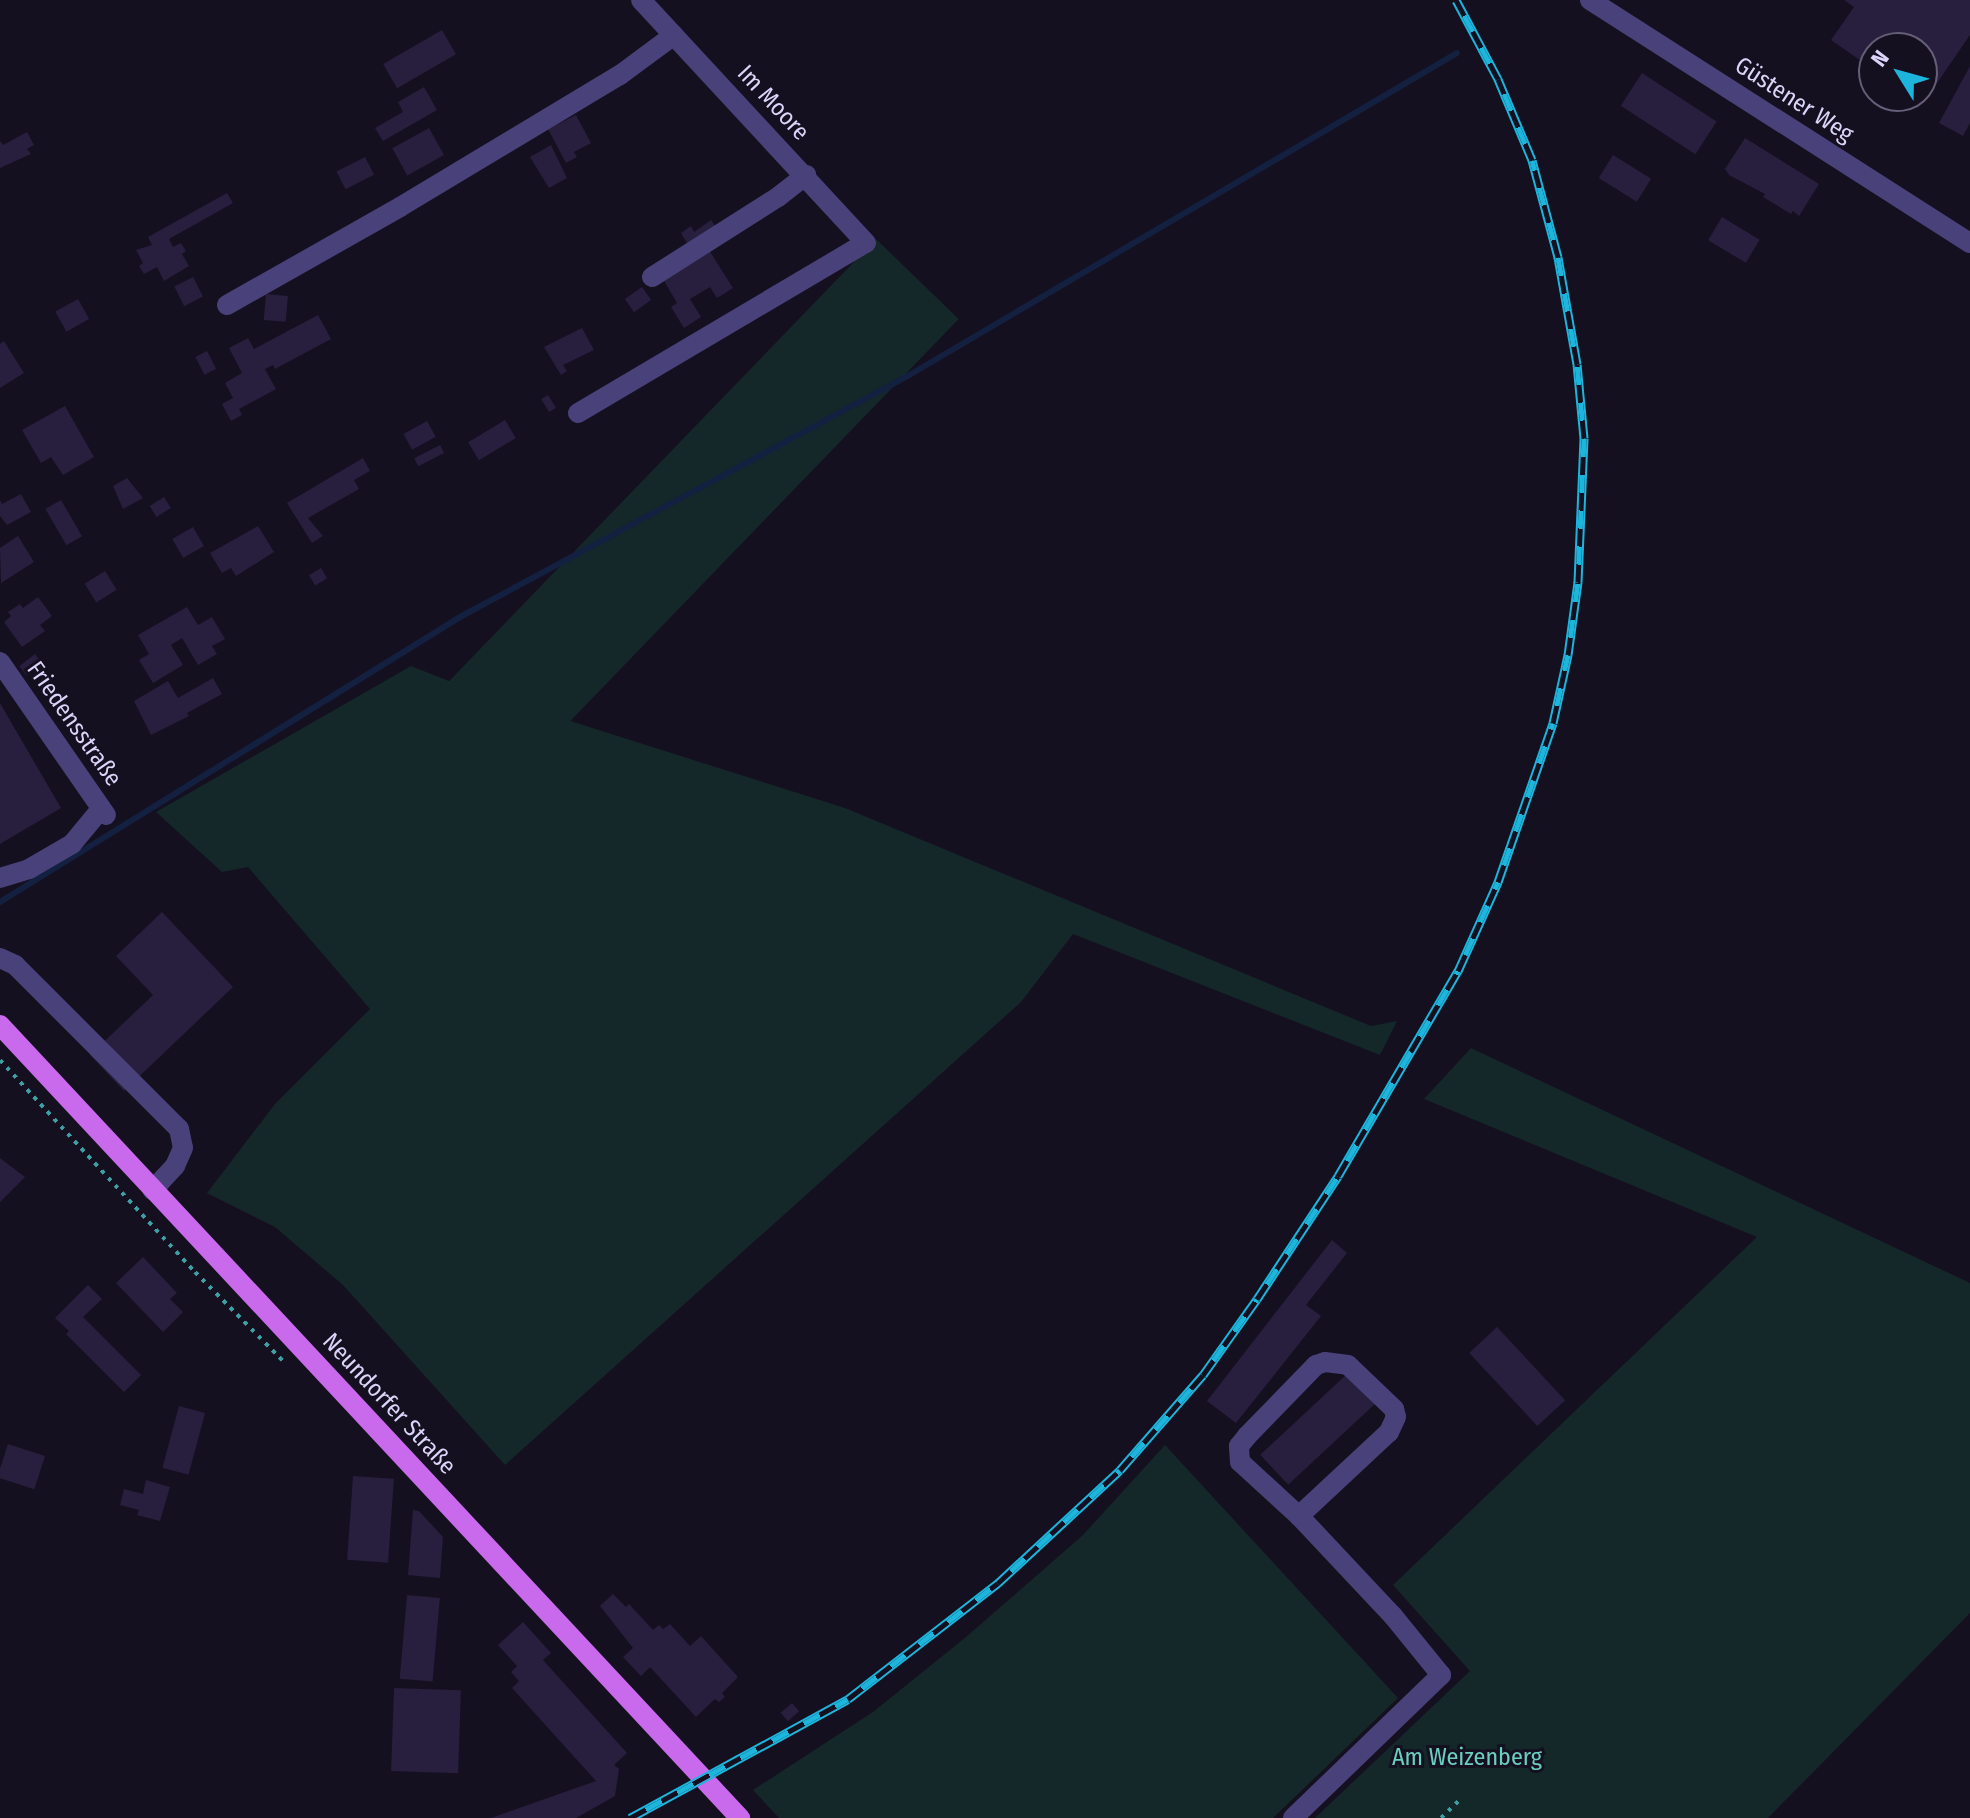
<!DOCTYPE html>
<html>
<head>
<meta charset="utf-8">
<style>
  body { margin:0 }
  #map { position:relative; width:1970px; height:1818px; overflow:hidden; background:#141020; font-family:"Fira Sans Condensed",sans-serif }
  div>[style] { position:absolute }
  .green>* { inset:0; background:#142729; transform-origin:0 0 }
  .stream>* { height:6px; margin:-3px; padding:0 3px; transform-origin:3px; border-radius:3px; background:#142040 }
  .building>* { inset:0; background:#281e3e; transform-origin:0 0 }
  .path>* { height:4px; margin-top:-2px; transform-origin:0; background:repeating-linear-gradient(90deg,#3ea0a4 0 4px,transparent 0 10px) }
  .minor>* { height:20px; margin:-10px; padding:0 10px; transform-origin:10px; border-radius:10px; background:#494179 }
  .major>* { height:20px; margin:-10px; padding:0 10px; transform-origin:10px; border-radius:10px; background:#c86aeb }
  .rail>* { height:9px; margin-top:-4.5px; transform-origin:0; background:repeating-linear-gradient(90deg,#141020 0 18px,#1eb5dc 0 36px); box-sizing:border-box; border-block:2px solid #1eb5dc }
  span { translate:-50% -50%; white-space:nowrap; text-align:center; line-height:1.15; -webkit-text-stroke:6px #141020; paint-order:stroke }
  .street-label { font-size:24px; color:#dcd4f9 }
  .park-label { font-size:24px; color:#6acfc0 }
  .north { position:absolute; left:1858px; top:32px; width:80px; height:80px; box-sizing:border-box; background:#141020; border:2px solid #645e77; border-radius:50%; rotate:307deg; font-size:22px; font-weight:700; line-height:32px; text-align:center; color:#dcd4f9 }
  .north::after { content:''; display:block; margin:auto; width:28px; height:36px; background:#1eb5dc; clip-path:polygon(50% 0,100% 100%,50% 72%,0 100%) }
</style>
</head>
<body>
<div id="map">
  <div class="green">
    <div style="left:876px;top:239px;width:115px;height:630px;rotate:44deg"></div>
    <div style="clip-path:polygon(411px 666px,469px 689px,845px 808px,1371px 1026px,1397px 1021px,1380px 1055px,1073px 934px,1021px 1002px,505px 1465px,343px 1285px,275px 1227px,207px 1193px,275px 1104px,370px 1009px,248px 867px,222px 872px,156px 812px)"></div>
    <div style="clip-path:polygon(1471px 1048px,1970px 1283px,1970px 1613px,1768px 1818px,1315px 1818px,1470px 1671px,1393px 1585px,1757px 1237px,1424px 1099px)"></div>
    <div style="clip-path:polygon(1165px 1445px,1398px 1698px,1273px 1818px,779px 1818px,753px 1790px,873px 1712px,966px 1637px,1083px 1535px)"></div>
  </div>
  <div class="stream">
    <div style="left:0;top:902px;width:541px;rotate:-31.78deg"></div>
    <div style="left:460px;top:617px;width:506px;rotate:-28.29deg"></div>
    <div style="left:906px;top:377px;width:639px;rotate:-30.46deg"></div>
  </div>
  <div class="building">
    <div style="clip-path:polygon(1844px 0,1970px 0,1970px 35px,1935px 86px,1922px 77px,1922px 48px,1874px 48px,1874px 70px,1831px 40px,1854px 7px)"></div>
    <div style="left:442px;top:30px;width:28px;height:68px;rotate:60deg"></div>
    <div style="clip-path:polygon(1970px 66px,1970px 123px,1963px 136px,1939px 123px)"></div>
    <div style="left:1642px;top:73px;width:89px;height:39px;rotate:33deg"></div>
    <div style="clip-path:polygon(424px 87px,437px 110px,383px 141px,375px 128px,403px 112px,398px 102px)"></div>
    <div style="clip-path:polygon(576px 115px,591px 143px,574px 152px,577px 157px,566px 163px,548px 129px)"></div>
    <div style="left:429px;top:128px;width:31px;height:42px;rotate:61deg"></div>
    <div style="clip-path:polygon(27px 132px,34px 145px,27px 149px,31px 154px,0 168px,0 141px,3px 145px)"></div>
    <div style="clip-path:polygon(1745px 138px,1819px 184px,1799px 216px,1793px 211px,1791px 214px,1763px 197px,1765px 194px,1729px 175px,1725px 169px)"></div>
    <div style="clip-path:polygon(551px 145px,567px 178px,549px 188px,530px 157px)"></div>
    <div style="left:1613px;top:155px;width:45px;height:27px;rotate:32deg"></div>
    <div style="left:365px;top:157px;width:20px;height:32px;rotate:63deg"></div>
    <div style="clip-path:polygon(227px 193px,233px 203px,169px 239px,173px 247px,181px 243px,186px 251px,182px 254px,189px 266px,164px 281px,157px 267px,144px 274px,139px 266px,143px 263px,136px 250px,152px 245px,148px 237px)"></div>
    <div style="left:1722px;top:217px;width:44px;height:27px;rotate:31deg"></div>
    <div style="clip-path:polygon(711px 220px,718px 230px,690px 248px,681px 233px,691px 226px,694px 232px)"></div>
    <div style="clip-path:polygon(709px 250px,733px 288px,717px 298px,710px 287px,690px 299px,701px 317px,684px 328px,671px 307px,677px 303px,663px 279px)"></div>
    <div style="left:193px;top:277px;width:22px;height:21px;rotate:63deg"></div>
    <div style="left:642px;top:287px;width:16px;height:21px;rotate:55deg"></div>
    <div style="left:266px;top:294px;width:22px;height:26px;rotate:5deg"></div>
    <div style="left:78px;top:299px;width:23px;height:26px;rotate:61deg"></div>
    <div style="clip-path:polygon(318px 315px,331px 339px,275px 369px,273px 365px,265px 369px,276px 389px,239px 409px,242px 415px,231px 421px,222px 404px,233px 398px,225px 383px,242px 373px,229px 348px,248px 338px,254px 349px)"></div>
    <div style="clip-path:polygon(582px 328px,594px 350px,563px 365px,567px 371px,561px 375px,544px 347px)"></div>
    <div style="clip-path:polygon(4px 341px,24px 373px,0 388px,0 344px)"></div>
    <div style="left:207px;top:351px;width:20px;height:13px;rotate:63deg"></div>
    <div style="left:548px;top:395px;width:15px;height:8px;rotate:58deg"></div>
    <div style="clip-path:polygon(65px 406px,94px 457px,63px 475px,51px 457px,41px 463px,22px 430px)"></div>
    <div style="left:505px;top:420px;width:21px;height:43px;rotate:59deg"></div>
    <div style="left:427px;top:421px;width:18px;height:27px;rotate:61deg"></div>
    <div style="left:440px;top:445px;width:9px;height:29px;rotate:63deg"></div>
    <div style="clip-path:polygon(363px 458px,370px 471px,354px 480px,359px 489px,308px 518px,323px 536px,312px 543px,287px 503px)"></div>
    <div style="clip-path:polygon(127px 478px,143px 498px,123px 509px,113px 486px)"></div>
    <div style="clip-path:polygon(21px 494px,31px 512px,7px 525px,0 516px,0 500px,2px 504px)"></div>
    <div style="left:164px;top:497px;width:13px;height:17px;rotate:58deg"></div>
    <div style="left:61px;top:500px;width:42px;height:18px;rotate:60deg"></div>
    <div style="clip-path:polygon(258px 526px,274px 552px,236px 576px,231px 568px,222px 573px,210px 553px)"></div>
    <div style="left:193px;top:527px;width:22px;height:24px;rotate:60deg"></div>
    <div style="clip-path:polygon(18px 536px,34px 562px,1px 583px,0 548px)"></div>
    <div style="left:321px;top:568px;width:12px;height:14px;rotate:59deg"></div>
    <div style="left:105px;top:571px;width:22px;height:24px;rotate:58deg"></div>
    <div style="clip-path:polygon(38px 597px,52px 616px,40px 625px,45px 631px,22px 647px,4px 622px,11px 616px,8px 612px,20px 604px,23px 608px)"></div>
    <div style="clip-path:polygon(187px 607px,198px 625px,212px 617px,225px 639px,212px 646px,217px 654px,198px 665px,182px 638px,171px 645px,183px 665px,153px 683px,139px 660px,149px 654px,138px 635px)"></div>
    <div style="left:35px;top:654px;width:11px;height:20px;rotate:52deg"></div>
    <div style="clip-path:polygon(213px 678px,222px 694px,187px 713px,189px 716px,151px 735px,134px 701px,168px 681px,178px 698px)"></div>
    <div style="clip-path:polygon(0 703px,61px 808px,0 844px)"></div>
    <div style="clip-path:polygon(162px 912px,233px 987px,124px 1091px,90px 1055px,153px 995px,116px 956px)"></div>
    <div style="clip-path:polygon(0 1158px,25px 1177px,0 1202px)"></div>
    <div style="clip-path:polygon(1332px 1240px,1347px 1253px,1306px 1305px,1321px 1316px,1236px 1423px,1207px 1401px)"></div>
    <div style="clip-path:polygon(143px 1257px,177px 1293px,170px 1299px,183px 1312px,163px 1332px,116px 1283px)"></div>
    <div style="clip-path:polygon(88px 1285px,102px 1299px,83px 1317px,141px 1375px,124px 1392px,66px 1334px,69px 1331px,55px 1318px)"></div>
    <div style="left:1497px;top:1327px;width:100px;height:38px;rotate:47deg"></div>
    <div style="left:1348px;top:1373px;width:41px;height:120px;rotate:47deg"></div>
    <div style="left:179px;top:1406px;width:27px;height:64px;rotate:15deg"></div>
    <div style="left:8px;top:1444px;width:39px;height:35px;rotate:18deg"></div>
    <div style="left:353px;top:1476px;width:41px;height:84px;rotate:4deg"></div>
    <div style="clip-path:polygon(146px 1480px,170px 1487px,160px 1521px,137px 1515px,139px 1510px,120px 1505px,124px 1489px,143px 1494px)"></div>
    <div style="clip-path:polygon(413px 1510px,419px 1511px,443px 1537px,440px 1578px,408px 1575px)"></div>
    <div style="clip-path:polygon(613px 1594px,626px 1607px,629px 1604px,653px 1630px,659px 1625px,663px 1629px,670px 1624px,690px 1646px,701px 1636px,738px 1677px,722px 1693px,725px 1697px,719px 1702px,715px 1699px,696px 1717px,650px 1667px,641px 1676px,623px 1657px,633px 1648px,600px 1606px)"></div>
    <div style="left:407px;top:1595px;width:33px;height:84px;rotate:5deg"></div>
    <div style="clip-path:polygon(523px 1622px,551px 1653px,543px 1660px,627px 1753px,614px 1765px,619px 1769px,615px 1796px,576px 1818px,491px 1818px,596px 1781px,512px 1688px,519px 1681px,511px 1672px,517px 1666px,498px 1645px)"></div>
    <div style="left:394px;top:1688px;width:67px;height:83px;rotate:2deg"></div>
    <div style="left:792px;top:1703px;width:11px;height:15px;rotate:49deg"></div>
  </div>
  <div class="path">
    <div style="left:0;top:1060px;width:288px;rotate:47.4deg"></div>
    <div style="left:195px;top:1272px;width:125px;rotate:45.3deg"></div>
    <div style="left:1441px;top:1818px;width:28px;rotate:-44deg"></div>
  </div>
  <div class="minor">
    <div style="left:1590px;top:0;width:451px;rotate:32.6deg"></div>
    <div style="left:652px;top:277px;width:149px;rotate:-32.4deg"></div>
    <div style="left:778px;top:197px;width:36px;rotate:-38deg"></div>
    <div style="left:227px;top:305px;width:199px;rotate:-29.5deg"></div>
    <div style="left:400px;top:207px;width:257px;rotate:-31deg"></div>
    <div style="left:620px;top:75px;width:67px;rotate:-36.5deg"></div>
    <div style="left:578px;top:413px;width:334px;rotate:-30.6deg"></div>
    <div style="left:866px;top:243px;width:331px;rotate:-132.8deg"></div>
    <div style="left:0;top:662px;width:186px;rotate:55.3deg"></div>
    <div style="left:0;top:878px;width:30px;rotate:-17deg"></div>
    <div style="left:29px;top:869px;width:50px;rotate:-30.2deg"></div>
    <div style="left:72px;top:844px;width:45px;rotate:-50.4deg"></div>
    <div style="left:0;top:958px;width:17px;rotate:25deg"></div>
    <div style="left:15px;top:965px;width:232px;rotate:45deg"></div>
    <div style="left:179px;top:1129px;width:19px;rotate:78deg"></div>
    <div style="left:183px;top:1148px;width:20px;rotate:114deg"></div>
    <div style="left:175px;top:1166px;width:33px;rotate:133deg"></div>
    <div style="left:1293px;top:1818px;width:206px;rotate:-44deg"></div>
    <div style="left:1441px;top:1675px;width:76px;rotate:-129.1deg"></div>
    <div style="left:1393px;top:1616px;width:137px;rotate:-133.2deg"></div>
    <div style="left:1299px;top:1516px;width:80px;rotate:-137.5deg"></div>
    <div style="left:1240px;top:1462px;width:16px;rotate:-94deg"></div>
    <div style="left:1239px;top:1446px;width:13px;rotate:-51deg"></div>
    <div style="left:1247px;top:1436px;width:99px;rotate:-45.8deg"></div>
    <div style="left:1316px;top:1365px;width:9px;rotate:-18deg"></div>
    <div style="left:1325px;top:1362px;width:23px;rotate:7deg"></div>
    <div style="left:1348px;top:1365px;width:64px;rotate:43.7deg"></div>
    <div style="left:1394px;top:1409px;width:8px;rotate:76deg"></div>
    <div style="left:1396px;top:1417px;width:17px;rotate:115deg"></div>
    <div style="left:1389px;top:1432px;width:123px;rotate:137deg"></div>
  </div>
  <div class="major">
    <div style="left:0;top:1025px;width:1085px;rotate:46.98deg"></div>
  </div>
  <div class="rail">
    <div style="left:630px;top:1818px;width:248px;rotate:-28.6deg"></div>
    <div style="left:848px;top:1699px;width:190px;rotate:-37.7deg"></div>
    <div style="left:998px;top:1583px;width:166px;rotate:-42.8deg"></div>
    <div style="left:1120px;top:1470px;width:126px;rotate:-48.9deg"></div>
    <div style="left:1203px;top:1375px;width:93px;rotate:-54.6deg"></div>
    <div style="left:1257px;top:1299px;width:147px;rotate:-56.6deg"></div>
    <div style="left:1338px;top:1176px;width:238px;rotate:-59.7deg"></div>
    <div style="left:1458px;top:971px;width:98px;rotate:-65.8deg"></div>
    <div style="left:1498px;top:882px;width:168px;rotate:-70.9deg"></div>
    <div style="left:1553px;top:723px;width:70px;rotate:-77.6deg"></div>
    <div style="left:1568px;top:655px;width:74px;rotate:-82.2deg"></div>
    <div style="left:1578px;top:582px;width:144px;rotate:-87.6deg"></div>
    <div style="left:1584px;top:438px;width:74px;rotate:-95.4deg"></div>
    <div style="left:1577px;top:364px;width:109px;rotate:-100.1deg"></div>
    <div style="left:1558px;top:257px;width:100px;rotate:-105deg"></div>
    <div style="left:1532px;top:160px;width:88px;rotate:-112.8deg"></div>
    <div style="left:1498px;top:79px;width:89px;rotate:-118deg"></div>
  </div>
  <div class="street-label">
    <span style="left:1794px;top:100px;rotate:33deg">Güstener Weg</span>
    <span style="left:773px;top:103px;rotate:47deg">Im Moore</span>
    <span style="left:74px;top:724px;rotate:55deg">Friedensstraße</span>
    <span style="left:389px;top:1404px;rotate:47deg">Neundorfer Straße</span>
  </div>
  <div class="park-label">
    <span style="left:1467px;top:1758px">Am Weizenberg</span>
  </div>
  <div class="north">N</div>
</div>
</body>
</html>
